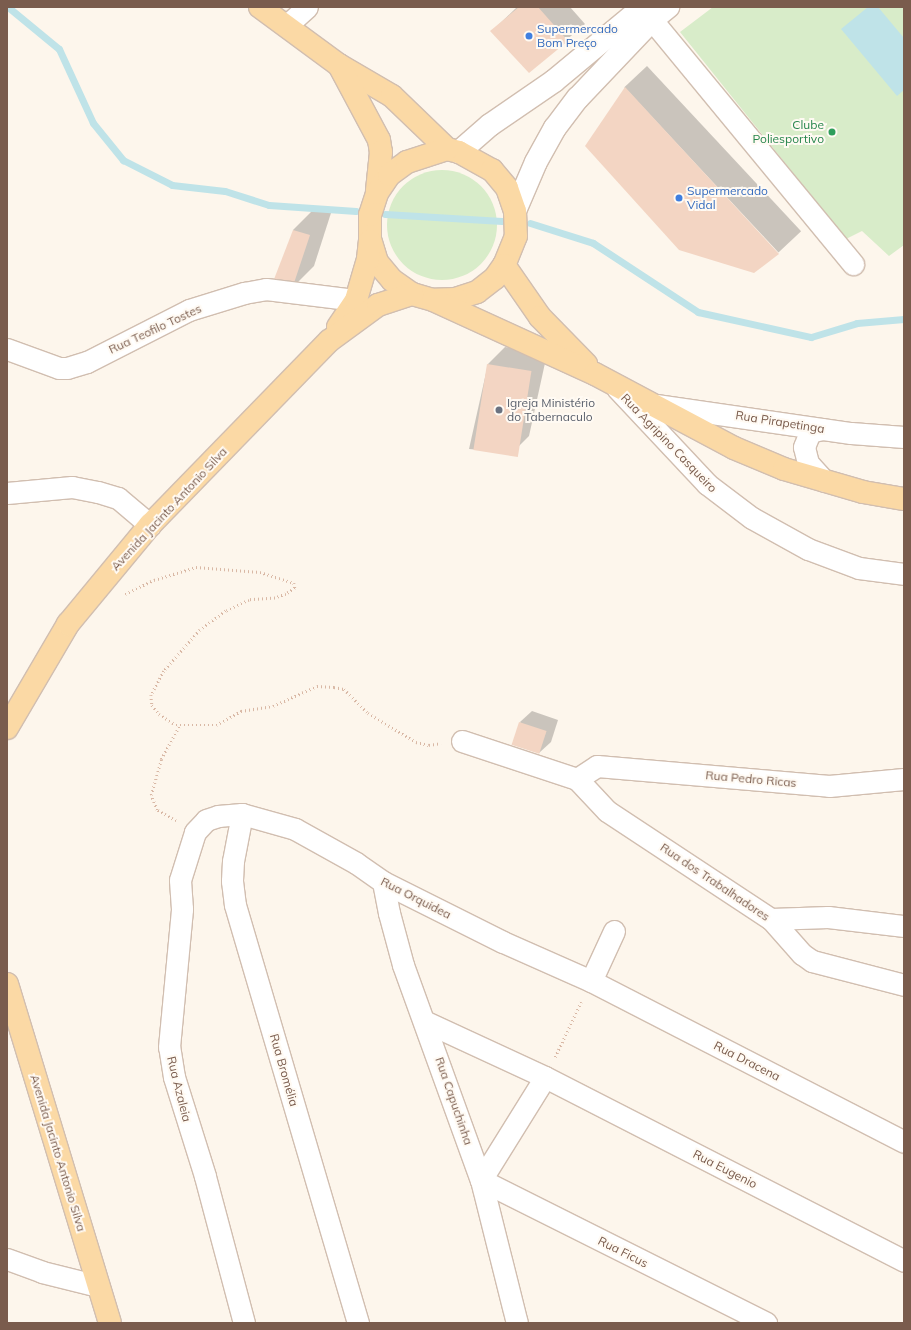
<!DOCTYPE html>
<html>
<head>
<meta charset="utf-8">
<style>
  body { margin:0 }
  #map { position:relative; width:911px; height:1330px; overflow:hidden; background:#fdf6ec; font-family:Mulish,sans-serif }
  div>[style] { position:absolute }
  .green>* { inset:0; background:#d8ecc9 }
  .round { border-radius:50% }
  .water>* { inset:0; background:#bfe3e8 }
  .shadow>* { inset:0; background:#0003; transform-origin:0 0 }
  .stream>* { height:7px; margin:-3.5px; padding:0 3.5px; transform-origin:3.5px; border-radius:3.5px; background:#bfe3e8 }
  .building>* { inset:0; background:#f3d5c3; transform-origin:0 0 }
  .path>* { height:2.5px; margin-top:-1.25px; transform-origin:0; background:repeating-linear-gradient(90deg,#d9b8a5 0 1px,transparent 0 4px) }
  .roads { filter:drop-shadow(1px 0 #d1beb0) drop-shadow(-1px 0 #d1beb0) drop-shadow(0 1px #d1beb0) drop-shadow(0 -1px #d1beb0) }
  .minor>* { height:21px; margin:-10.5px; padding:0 10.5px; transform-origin:10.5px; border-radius:10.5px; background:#fff }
  .tertiary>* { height:22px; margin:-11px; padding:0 11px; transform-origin:11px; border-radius:11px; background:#fff }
  .primary>* { height:22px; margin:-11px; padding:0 11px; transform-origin:11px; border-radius:11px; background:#fbd9a5 }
  .dots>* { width:11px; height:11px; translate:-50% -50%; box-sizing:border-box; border:2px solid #fffaf3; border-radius:50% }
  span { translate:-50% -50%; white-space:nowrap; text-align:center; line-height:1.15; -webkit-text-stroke:4px #fffaf3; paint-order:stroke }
  .shop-label { font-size:12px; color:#366cbe }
  .left { translate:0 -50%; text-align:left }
  .leisure-label { font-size:12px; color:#27864d }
  .right { translate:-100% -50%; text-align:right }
  .street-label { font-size:12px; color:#7a5c4d }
  .worship-label { font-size:12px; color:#5b616d }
  .frame { position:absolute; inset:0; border:8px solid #7a5c4d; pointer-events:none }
</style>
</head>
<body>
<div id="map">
  <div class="green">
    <div style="clip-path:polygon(713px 7px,904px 7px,904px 245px,889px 256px,862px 231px,846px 239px,680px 32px)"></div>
    <div class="round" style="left:387px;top:170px;width:110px;height:110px"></div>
  </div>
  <div class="water">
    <div style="clip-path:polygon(868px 7px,878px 7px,904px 38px,904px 90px,897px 96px,841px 29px)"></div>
  </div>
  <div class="shadow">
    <div style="clip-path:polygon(517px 7px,570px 7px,585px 24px,529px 72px,492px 31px)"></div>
    <div style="left:647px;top:66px;width:226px;height:31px;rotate:47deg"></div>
    <div style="clip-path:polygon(315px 208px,331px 213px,314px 266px,292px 288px,293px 230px)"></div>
    <div style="clip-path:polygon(505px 347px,547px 354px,529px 436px,512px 453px,469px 449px,488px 364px)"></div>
    <div style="clip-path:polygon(532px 711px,558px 720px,551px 742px,539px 753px,520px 722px)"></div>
  </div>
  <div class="stream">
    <div style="left:8px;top:7px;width:66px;rotate:39.5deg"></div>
    <div style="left:59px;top:49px;width:81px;rotate:65.3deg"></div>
    <div style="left:93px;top:123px;width:48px;rotate:51deg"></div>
    <div style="left:123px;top:160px;width:55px;rotate:27deg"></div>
    <div style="left:172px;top:185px;width:53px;rotate:6.5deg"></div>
    <div style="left:225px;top:191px;width:46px;rotate:17.7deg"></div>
    <div style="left:269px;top:205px;width:87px;rotate:3.9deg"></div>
    <div style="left:385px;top:214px;width:117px;rotate:3.4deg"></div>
    <div style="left:530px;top:223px;width:66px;rotate:17.6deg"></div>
    <div style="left:593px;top:243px;width:126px;rotate:33.3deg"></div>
    <div style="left:698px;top:312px;width:116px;rotate:12.5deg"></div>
    <div style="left:811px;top:337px;width:48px;rotate:-16.9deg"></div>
    <div style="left:857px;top:323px;width:47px;rotate:-4.9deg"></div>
  </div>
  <div class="building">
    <div style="clip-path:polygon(519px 7px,538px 7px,568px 41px,529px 73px,490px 31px)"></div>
    <div style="clip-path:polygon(625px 87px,779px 254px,754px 273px,679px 250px,585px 146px)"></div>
    <div style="clip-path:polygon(293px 230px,310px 235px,292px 289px,271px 287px)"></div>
    <div style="left:487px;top:364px;width:45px;height:87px;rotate:9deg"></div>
    <div style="left:519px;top:722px;width:29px;height:24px;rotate:18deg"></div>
  </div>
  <div class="path">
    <div style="left:125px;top:594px;width:32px;rotate:-26deg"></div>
    <div style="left:154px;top:580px;width:44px;rotate:-17.2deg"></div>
    <div style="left:196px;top:567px;width:64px;rotate:4.5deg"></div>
    <div style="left:260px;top:572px;width:36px;rotate:18deg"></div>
    <div style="left:294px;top:583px;width:5px;rotate:79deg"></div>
    <div style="left:295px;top:588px;width:11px;rotate:146deg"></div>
    <div style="left:286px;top:594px;width:12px;rotate:160deg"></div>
    <div style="left:275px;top:598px;width:26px;rotate:176deg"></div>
    <div style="left:249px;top:600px;width:25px;rotate:154deg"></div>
    <div style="left:226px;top:611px;width:32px;rotate:144deg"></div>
    <div style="left:200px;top:630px;width:55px;rotate:131.3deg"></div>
    <div style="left:164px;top:671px;width:27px;rotate:118deg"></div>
    <div style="left:151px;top:695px;width:10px;rotate:84deg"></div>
    <div style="left:152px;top:705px;width:11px;rotate:52deg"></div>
    <div style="left:159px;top:714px;width:20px;rotate:33deg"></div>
    <div style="left:176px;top:725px;width:40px"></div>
    <div style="left:216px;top:725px;width:29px;rotate:-29deg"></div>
    <div style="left:241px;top:711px;width:32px;rotate:-9deg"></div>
    <div style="left:273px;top:706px;width:48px;rotate:-24.4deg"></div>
    <div style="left:317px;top:686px;width:17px;rotate:3deg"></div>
    <div style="left:334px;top:687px;width:10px;rotate:11deg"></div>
    <div style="left:344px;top:689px;width:34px;rotate:45deg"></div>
    <div style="left:368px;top:713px;width:56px;rotate:31.1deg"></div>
    <div style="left:416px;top:742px;width:13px;rotate:13deg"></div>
    <div style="left:429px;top:745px;width:12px;rotate:-9deg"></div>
    <div style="left:176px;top:821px;width:22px;rotate:-150deg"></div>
    <div style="left:157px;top:810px;width:16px;rotate:-112deg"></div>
    <div style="left:151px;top:795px;width:37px;rotate:-74deg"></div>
    <div style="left:161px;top:759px;width:39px;rotate:-61deg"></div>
    <div style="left:555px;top:1057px;width:61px;rotate:-64.7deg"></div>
  </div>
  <div class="roads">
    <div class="minor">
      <div style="left:642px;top:8px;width:332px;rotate:50.5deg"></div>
      <div style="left:286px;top:26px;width:28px;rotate:-42deg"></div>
      <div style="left:7px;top:349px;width:55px;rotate:20.1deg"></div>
      <div style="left:59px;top:368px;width:8px"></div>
      <div style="left:67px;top:368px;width:21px;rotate:-17deg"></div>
      <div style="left:87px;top:362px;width:114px;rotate:-27deg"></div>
      <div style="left:189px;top:310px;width:58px;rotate:-17.2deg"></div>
      <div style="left:244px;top:293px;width:22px;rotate:-10deg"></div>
      <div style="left:266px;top:289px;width:91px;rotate:7deg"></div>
      <div style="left:617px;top:388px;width:132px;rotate:46.8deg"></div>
      <div style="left:707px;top:484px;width:56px;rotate:37.1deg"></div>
      <div style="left:752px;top:518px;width:64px;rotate:29deg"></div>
      <div style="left:808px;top:549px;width:54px;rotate:20.4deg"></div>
      <div style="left:859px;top:568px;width:45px;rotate:7.6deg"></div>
      <div style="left:656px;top:405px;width:197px;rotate:8.2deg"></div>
      <div style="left:851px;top:433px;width:53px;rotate:4.3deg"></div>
      <div style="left:822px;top:429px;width:12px;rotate:166deg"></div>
      <div style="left:810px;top:432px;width:16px;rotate:112deg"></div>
      <div style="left:804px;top:447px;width:16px;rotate:76deg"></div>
      <div style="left:808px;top:463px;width:24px;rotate:48deg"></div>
      <div style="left:7px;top:493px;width:65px;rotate:-5.3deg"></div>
      <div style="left:72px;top:487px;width:26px;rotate:11deg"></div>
      <div style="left:98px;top:492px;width:21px;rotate:17deg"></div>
      <div style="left:118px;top:498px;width:42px;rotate:40.2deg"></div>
      <div style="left:462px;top:741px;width:121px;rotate:18.3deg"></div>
      <div style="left:577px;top:779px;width:24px;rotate:-33deg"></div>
      <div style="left:597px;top:766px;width:233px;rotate:4.9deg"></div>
      <div style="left:829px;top:786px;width:75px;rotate:-5.3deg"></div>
      <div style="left:577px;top:779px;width:44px;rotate:46.8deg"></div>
      <div style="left:607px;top:811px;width:196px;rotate:33.4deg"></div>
      <div style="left:771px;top:919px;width:47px;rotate:48.5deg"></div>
      <div style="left:802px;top:954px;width:12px;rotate:35deg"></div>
      <div style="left:812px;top:961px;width:95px;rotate:14.6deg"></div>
      <div style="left:242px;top:814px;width:48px;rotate:100.8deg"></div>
      <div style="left:233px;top:861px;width:20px;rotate:93deg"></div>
      <div style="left:232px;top:881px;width:24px;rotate:83deg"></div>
      <div style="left:235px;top:905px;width:436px;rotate:73.6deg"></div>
      <div style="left:383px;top:882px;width:32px;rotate:79deg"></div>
      <div style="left:389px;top:913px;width:54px;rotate:74.9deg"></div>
      <div style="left:403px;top:965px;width:229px;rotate:70.1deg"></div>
      <div style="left:481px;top:1180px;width:147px;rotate:75.9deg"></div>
      <div style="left:771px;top:919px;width:57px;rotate:-2deg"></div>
      <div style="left:828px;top:917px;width:77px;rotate:6.8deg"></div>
      <div style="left:591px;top:981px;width:55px;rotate:-65.3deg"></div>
      <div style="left:426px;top:1022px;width:131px;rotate:24.8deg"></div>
      <div style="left:545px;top:1077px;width:403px;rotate:27.1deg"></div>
      <div style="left:481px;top:1180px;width:319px;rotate:26.6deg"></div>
      <div style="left:481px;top:1180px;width:121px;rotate:-58.1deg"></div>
      <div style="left:7px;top:1259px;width:37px;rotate:20deg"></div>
      <div style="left:42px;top:1272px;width:58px;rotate:14deg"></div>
      <div style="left:244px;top:1323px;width:152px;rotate:-104.9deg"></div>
      <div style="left:205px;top:1176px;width:104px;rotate:-107.4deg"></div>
      <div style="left:174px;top:1077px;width:30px;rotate:-99deg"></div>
      <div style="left:169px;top:1047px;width:139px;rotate:-84.6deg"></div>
      <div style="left:182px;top:909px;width:29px;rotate:-94deg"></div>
      <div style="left:180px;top:880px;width:50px;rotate:-72.6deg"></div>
      <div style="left:195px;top:832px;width:16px;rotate:-47deg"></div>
      <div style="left:206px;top:820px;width:13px;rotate:-18deg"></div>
      <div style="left:218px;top:816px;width:24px;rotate:-5deg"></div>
      <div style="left:242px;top:814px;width:55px;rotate:15.8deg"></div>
      <div style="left:295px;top:829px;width:70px;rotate:29.1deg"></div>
      <div style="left:356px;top:863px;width:33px;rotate:35deg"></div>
      <div style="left:383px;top:882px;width:134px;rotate:26.6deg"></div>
      <div style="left:503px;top:942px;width:96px;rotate:23.9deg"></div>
      <div style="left:591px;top:981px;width:352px;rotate:27.2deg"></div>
    </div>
    <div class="tertiary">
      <div style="left:459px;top:152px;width:41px;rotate:-41.1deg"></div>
      <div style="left:490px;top:125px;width:78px;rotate:-34.5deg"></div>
      <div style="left:554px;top:81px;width:116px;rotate:-39.7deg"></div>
      <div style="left:515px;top:211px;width:53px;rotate:-66.8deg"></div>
      <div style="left:536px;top:162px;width:39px;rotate:-61deg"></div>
      <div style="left:555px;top:128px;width:38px;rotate:-53deg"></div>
      <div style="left:578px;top:98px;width:108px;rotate:-46.5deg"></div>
      <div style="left:652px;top:20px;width:21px;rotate:-39deg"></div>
    </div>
    <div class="primary">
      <div style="left:260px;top:7px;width:98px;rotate:36.3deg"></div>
      <div style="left:339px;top:65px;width:61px;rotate:30.3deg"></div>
      <div style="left:392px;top:96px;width:76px;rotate:43.9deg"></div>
      <div style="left:339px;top:65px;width:85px;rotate:61.9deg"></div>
      <div style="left:379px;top:140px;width:12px;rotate:81deg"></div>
      <div style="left:381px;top:152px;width:39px;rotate:96deg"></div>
      <div style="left:447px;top:149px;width:12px;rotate:14deg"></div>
      <div style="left:459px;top:152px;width:38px;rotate:29deg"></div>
      <div style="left:492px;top:170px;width:23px;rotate:50deg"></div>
      <div style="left:507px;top:188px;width:24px;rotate:71deg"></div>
      <div style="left:515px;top:211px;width:25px;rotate:88deg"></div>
      <div style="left:516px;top:236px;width:31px;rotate:112deg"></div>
      <div style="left:504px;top:265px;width:16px;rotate:125deg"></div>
      <div style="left:495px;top:278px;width:23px;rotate:142deg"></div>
      <div style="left:477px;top:292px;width:22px;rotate:162deg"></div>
      <div style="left:456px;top:299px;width:23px;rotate:178deg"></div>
      <div style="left:433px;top:300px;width:22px;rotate:-164deg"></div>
      <div style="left:412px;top:294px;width:24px;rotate:-145deg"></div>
      <div style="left:392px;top:280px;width:23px;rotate:-130deg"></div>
      <div style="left:377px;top:262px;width:24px;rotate:-107deg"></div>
      <div style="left:370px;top:239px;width:24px;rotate:-90deg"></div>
      <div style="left:370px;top:215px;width:23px;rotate:-72deg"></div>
      <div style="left:377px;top:193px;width:22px;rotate:-56deg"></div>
      <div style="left:389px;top:175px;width:22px;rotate:-36deg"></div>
      <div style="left:407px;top:162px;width:42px;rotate:-18deg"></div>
      <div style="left:504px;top:265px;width:63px;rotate:55.3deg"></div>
      <div style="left:540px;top:317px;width:66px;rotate:45.6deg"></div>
      <div style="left:433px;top:300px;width:178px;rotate:24.6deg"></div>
      <div style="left:595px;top:374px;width:157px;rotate:28deg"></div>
      <div style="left:734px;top:448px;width:54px;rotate:22.8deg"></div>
      <div style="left:784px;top:469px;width:82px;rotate:16.2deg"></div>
      <div style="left:863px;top:492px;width:42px;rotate:9.7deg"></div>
      <div style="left:338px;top:327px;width:32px;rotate:-56deg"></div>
      <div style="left:356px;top:300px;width:43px;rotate:-73.7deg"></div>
      <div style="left:368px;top:259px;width:18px;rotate:-84deg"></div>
      <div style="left:7px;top:728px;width:121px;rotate:-59.6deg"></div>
      <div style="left:68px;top:624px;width:129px;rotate:-50.4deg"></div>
      <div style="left:150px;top:525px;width:257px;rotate:-45.8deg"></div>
      <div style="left:329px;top:341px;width:61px;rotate:-36.3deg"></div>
      <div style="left:378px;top:305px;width:36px;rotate:-18deg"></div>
      <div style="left:7px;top:984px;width:354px;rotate:73.1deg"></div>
    </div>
  </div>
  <div class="dots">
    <div style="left:529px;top:36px;background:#3f7fe0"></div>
    <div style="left:832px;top:132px;background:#2e9e5b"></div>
    <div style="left:679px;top:198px;background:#3f7fe0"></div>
    <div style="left:499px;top:410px;background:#6b7280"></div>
  </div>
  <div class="shop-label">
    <span class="left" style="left:537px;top:36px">Supermercado<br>Bom Preço</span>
    <span class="left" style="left:687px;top:198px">Supermercado<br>Vidal</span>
  </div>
  <div class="leisure-label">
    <span class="right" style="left:824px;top:132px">Clube<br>Poliesportivo</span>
  </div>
  <div class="street-label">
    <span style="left:155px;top:329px;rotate:-25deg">Rua Teofilo Tostes</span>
    <span style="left:780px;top:422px;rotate:9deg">Rua Pirapetinga</span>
    <span style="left:669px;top:443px;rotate:46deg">Rua Agripino Casqueiro</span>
    <span style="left:169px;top:509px;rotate:-47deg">Avenida Jacinto Antonio Silva</span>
    <span style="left:751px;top:779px;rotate:5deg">Rua Pedro Ricas</span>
    <span style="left:715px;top:882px;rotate:34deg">Rua dos Trabalhadores</span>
    <span style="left:416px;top:898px;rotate:27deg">Rua Orquidea</span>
    <span style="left:747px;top:1061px;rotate:27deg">Rua Dracena</span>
    <span style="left:284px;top:1070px;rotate:74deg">Rua Bromélia</span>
    <span style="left:179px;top:1089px;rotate:76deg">Rua Azaleia</span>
    <span style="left:454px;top:1101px;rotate:71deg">Rua Capuchinha</span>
    <span style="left:58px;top:1153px;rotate:73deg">Avenida Jacinto Antonio Silva</span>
    <span style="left:725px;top:1169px;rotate:27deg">Rua Eugenio</span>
    <span style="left:623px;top:1252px;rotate:27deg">Rua Ficus</span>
  </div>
  <div class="worship-label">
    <span class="left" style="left:507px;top:410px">Igreja Ministério<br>do Tabernaculo</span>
  </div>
  <div class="frame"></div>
</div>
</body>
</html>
